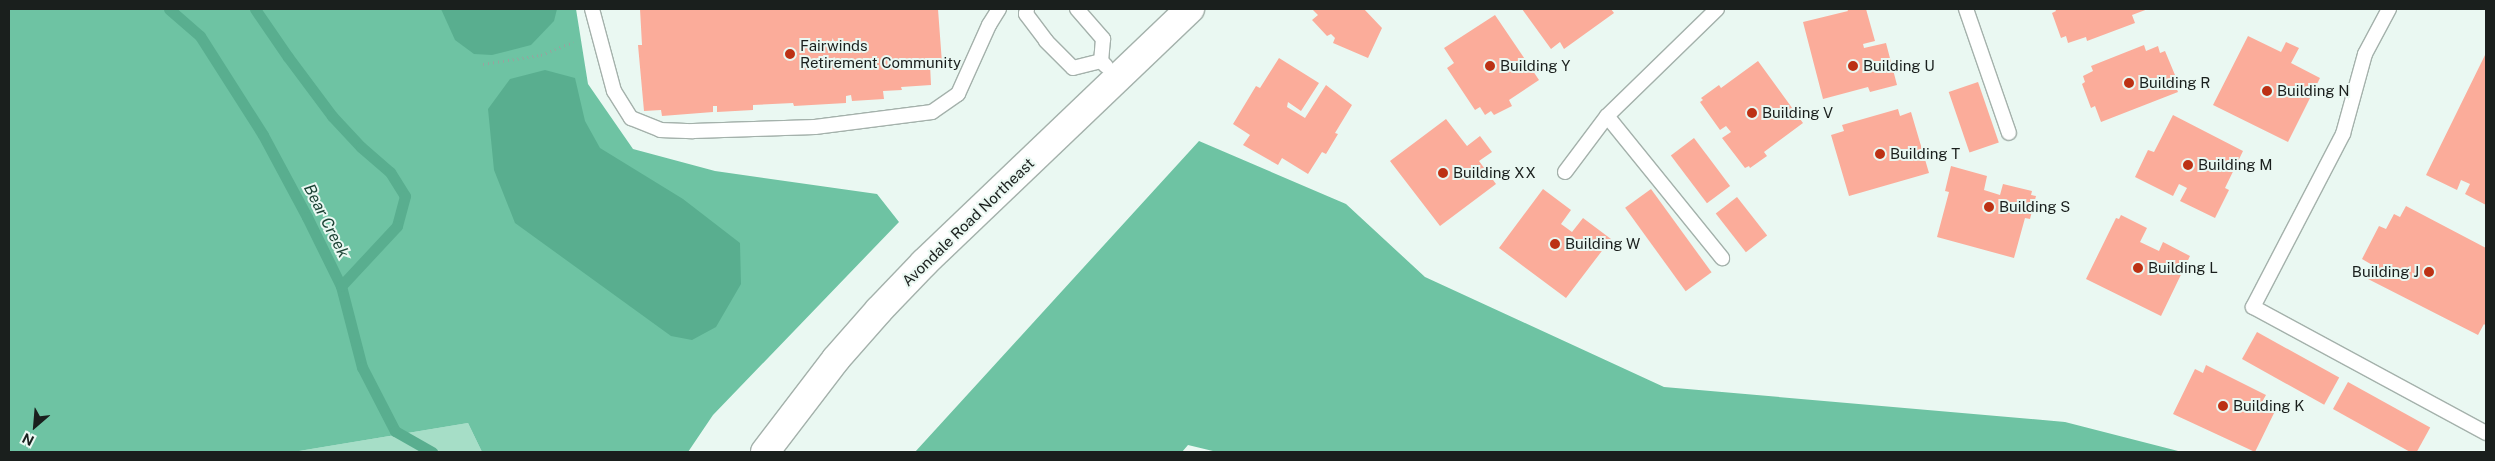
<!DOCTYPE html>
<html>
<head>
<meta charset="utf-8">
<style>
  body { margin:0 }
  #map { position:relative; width:2495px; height:461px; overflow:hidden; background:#eaf8f2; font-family:"Public Sans",sans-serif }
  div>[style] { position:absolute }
  .green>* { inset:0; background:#a6dec7 }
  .forest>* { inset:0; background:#6ec3a3 }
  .water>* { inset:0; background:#59ae8f }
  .stream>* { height:11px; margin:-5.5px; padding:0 5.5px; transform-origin:5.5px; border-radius:5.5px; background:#59ae8f }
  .building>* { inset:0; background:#fbac9a; transform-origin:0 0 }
  .path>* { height:3px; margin-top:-1.5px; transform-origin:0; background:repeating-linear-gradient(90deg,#98a39e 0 1px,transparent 0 5px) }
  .roads { filter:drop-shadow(1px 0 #a4b1ab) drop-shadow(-1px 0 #a4b1ab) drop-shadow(0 1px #a4b1ab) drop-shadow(0 -1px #a4b1ab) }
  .lane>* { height:14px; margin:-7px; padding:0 7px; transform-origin:7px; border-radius:7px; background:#fff }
  .secondary>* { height:28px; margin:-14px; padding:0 14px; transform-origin:14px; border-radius:14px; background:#fff }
  .dots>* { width:14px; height:14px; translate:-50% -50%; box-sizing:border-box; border:2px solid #eaf8f2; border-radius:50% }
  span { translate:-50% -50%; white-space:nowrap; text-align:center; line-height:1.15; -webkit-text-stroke:4px #eaf8f2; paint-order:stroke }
  .poi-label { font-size:15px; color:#1a1f1d }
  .left { translate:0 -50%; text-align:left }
  .right { translate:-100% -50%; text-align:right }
  .street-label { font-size:15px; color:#1a1f1d }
  .water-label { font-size:16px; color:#1c4234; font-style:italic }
  .frame { position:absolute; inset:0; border:10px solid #1a1f1d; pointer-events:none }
  .north { position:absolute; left:10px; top:401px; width:50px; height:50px; -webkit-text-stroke:4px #eaf8f2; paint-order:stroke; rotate:207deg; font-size:14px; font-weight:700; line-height:20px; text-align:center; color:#1a1f1d }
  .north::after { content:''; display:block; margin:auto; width:18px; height:22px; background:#1a1f1d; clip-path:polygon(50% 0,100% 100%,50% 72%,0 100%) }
</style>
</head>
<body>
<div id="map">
  <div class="green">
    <div style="clip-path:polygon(468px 423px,482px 452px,293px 452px)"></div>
  </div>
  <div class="forest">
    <div style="clip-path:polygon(9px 9px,576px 9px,588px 84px,633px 149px,715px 171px,877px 194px,899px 222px,713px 415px,688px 452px,482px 452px,468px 423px,293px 452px,9px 452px)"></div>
    <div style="clip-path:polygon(1199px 141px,1346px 204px,1425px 277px,1664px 387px,2065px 422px,2182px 452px,1217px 452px,1188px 445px,1182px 452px,915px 452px)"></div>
  </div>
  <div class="water">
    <div style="clip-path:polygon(441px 9px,557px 9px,554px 21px,531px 45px,492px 55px,474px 54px,455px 40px)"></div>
    <div style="clip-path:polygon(545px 70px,575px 78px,585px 121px,600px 148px,683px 199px,740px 243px,741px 284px,716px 327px,692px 340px,671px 336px,515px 223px,494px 170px,488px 109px,510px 79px)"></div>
  </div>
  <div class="stream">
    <div style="left:169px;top:9px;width:41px;rotate:41.1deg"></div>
    <div style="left:200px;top:36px;width:117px;rotate:57.5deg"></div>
    <div style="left:263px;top:135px;width:93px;rotate:61.8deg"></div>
    <div style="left:307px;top:217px;width:77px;rotate:63.8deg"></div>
    <div style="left:341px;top:286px;width:84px;rotate:75.5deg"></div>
    <div style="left:362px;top:367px;width:72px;rotate:62.7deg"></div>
    <div style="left:395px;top:431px;width:43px;rotate:29.6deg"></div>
    <div style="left:255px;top:9px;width:58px;rotate:55.5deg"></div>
    <div style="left:288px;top:57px;width:74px;rotate:53.3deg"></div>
    <div style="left:332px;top:116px;width:42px;rotate:46.9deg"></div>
    <div style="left:361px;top:147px;width:38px;rotate:41deg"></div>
    <div style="left:390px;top:172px;width:28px;rotate:58deg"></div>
    <div style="left:405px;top:196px;width:31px;rotate:105deg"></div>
    <div style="left:397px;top:226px;width:82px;rotate:133deg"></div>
  </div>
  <div class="building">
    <div style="clip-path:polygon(640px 9px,938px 9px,942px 63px,930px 64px,931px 85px,901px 87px,902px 90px,883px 91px,884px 99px,852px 101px,851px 95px,846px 96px,846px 103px,794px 106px,793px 103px,753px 105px,753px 110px,717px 112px,717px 106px,713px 106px,713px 112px,662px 116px,661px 110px,644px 111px,638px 45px,642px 45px)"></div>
    <div style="clip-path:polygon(1312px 9px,1364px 9px,1382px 28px,1368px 58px,1333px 43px,1335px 38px,1331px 34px,1327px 36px,1312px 20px,1318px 15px)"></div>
    <div style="clip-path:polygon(1522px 9px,1611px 9px,1614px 13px,1564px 49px,1560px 42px,1551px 49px)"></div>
    <div style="clip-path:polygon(1847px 9px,1866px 9px,1875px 41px,1863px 44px,1864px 48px,1886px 43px,1897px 85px,1870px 92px,1868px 87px,1823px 99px,1803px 22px,1848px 11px)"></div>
    <div style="clip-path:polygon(2055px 9px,2148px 9px,2132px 15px,2135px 23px,2087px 41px,2086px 37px,2068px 43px,2066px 36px,2061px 38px,2052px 13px,2056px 11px)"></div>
    <div style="clip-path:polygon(1495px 15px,1539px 80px,1509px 100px,1512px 106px,1494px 115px,1491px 111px,1485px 115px,1480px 107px,1475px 110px,1447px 68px,1454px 63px,1444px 48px)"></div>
    <div style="clip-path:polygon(2248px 36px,2281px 52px,2286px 42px,2299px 48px,2291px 63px,2320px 78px,2288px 142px,2213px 105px)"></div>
    <div style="clip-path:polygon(2144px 45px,2146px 51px,2158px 46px,2160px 53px,2165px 51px,2175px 75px,2172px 77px,2178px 92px,2101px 122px,2095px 106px,2091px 108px,2082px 84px,2085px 82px,2083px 76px,2093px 71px,2091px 66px)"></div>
    <div style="clip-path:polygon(2486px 53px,2486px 205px,2465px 194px,2470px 184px,2461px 180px,2457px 190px,2426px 175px)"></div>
    <div style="clip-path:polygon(1279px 58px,1319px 83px,1301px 111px,1288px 102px,1287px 107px,1305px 118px,1326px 85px,1352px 105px,1335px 133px,1338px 134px,1326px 154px,1322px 152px,1308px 174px,1282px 158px,1278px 165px,1243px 145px,1250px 135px,1233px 124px,1256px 86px,1260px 88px)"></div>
    <div style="clip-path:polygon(1758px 61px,1803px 123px,1764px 152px,1767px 156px,1750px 168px,1749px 166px,1745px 168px,1722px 138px,1731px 132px,1726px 126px,1720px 130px,1700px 102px,1703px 100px,1701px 98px,1719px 85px,1721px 88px)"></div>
    <div style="left:1978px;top:82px;width:64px;height:31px;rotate:71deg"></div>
    <div style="clip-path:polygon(1898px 109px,1900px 116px,1911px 112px,1929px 173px,1849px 196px,1831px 135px,1844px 131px,1842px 125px)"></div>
    <div style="clip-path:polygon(2173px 115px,2243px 151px,2225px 188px,2229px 190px,2215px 218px,2180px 201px,2187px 188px,2179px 184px,2173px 196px,2135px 177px,2148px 150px,2154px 152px)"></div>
    <div style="clip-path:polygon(1446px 119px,1467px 146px,1480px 136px,1492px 152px,1479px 161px,1496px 184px,1440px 226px,1390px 161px)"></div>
    <div style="left:1694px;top:138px;width:60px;height:29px;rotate:53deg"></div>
    <div style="clip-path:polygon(1951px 166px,1987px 176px,1984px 190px,2000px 195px,2003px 184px,2032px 191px,2031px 195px,2036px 196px,2030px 219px,2025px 218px,2014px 258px,1937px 237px,1949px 192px,1945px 191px)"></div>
    <div style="clip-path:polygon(1543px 189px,1571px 210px,1561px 224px,1572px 232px,1583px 218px,1611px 239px,1566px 298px,1499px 248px)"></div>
    <div style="left:1651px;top:189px;width:103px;height:32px;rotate:54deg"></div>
    <div style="left:1737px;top:197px;width:49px;height:27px;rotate:52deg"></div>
    <div style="clip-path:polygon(2406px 206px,2486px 248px,2486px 326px,2484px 324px,2478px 335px,2368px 279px,2374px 266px,2362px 259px,2379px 226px,2386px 229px,2394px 214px,2400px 217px)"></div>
    <div style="clip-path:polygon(2121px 215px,2147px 228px,2140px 242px,2159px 251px,2163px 242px,2190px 256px,2161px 316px,2086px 279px,2116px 218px,2119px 219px)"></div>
    <div style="left:2257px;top:332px;width:94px;height:31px;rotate:29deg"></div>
    <div style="clip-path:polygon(2206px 365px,2266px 395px,2262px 402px,2276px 409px,2255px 452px,2173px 414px,2195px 369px,2203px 373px)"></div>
    <div style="left:2348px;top:382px;width:94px;height:31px;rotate:29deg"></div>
  </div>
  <div class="path">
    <div style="left:483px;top:64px;width:59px;rotate:-8.8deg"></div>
    <div style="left:541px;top:55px;width:35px;rotate:-22deg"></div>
  </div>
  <div class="roads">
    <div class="lane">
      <div style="left:592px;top:9px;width:85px;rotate:75deg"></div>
      <div style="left:614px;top:91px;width:32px;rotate:58deg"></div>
      <div style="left:631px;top:118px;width:31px;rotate:22deg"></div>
      <div style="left:660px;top:130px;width:33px;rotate:2deg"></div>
      <div style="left:693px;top:131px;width:122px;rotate:-1.9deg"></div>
      <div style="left:815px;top:127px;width:118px;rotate:-7.3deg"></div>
      <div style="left:932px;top:112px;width:32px;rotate:-35deg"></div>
      <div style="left:958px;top:94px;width:76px;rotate:-65.8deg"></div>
      <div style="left:989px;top:25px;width:19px;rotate:-58deg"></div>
      <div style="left:1027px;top:9px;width:5px;rotate:101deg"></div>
      <div style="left:1026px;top:14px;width:34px;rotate:53deg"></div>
      <div style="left:1046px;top:41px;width:38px;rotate:45deg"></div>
      <div style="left:1073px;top:68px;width:29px;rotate:-14deg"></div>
      <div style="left:1077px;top:9px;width:40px;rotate:49deg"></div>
      <div style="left:1103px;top:39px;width:22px;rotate:95deg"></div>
      <div style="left:1101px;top:61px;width:7px;rotate:45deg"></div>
      <div style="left:1717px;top:9px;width:153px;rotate:135.8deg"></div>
      <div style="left:1607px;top:116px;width:183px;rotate:51deg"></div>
      <div style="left:1966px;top:9px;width:131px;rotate:70.9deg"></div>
      <div style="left:2389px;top:9px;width:51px;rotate:118.1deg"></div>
      <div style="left:2365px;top:54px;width:83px;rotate:105.4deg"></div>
      <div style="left:2343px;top:134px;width:195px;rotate:117.5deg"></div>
      <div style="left:2253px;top:307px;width:265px;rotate:28.4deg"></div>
      <div style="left:1565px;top:172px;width:70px;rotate:-53.1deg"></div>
    </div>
    <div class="secondary">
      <div style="left:765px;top:452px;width:117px;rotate:-52.6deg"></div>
      <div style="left:836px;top:359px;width:65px;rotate:-48.7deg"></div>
      <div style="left:879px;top:310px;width:65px;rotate:-46.2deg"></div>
      <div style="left:924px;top:263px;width:368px;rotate:-43.7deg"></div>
    </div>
  </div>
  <div class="dots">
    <div style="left:790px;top:54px;background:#bc3114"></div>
    <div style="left:1490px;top:66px;background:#bc3114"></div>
    <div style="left:1853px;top:66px;background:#bc3114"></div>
    <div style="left:2129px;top:83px;background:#bc3114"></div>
    <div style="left:2267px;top:91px;background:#bc3114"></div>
    <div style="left:1752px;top:113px;background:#bc3114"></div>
    <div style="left:1880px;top:154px;background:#bc3114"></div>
    <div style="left:2188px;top:165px;background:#bc3114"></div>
    <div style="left:1443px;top:173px;background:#bc3114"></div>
    <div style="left:1989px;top:207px;background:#bc3114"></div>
    <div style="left:1555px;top:244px;background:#bc3114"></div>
    <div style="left:2138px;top:268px;background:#bc3114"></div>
    <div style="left:2429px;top:272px;background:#bc3114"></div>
    <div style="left:2223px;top:406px;background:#bc3114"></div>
  </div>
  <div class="poi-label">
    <span class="left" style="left:800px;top:54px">Fairwinds<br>Retirement Community</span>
    <span class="left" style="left:1500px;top:66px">Building Y</span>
    <span class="left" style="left:1863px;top:66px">Building U</span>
    <span class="left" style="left:2139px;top:83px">Building R</span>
    <span class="left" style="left:2277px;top:91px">Building N</span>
    <span class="left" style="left:1762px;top:113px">Building V</span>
    <span class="left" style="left:1890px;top:154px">Building T</span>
    <span class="left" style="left:2198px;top:165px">Building M</span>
    <span class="left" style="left:1453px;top:173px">Building XX</span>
    <span class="left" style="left:1999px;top:207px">Building S</span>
    <span class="left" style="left:1565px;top:244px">Building W</span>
    <span class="left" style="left:2148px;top:268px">Building L</span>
    <span class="right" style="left:2419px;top:272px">Building J</span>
    <span class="left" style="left:2233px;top:406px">Building K</span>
  </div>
  <div class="street-label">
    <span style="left:968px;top:222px;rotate:-44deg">Avondale Road Northeast</span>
  </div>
  <div class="water-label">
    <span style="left:326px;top:221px;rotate:63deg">Bear Creek</span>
  </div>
  <div class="frame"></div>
  <div class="north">N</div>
</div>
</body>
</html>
